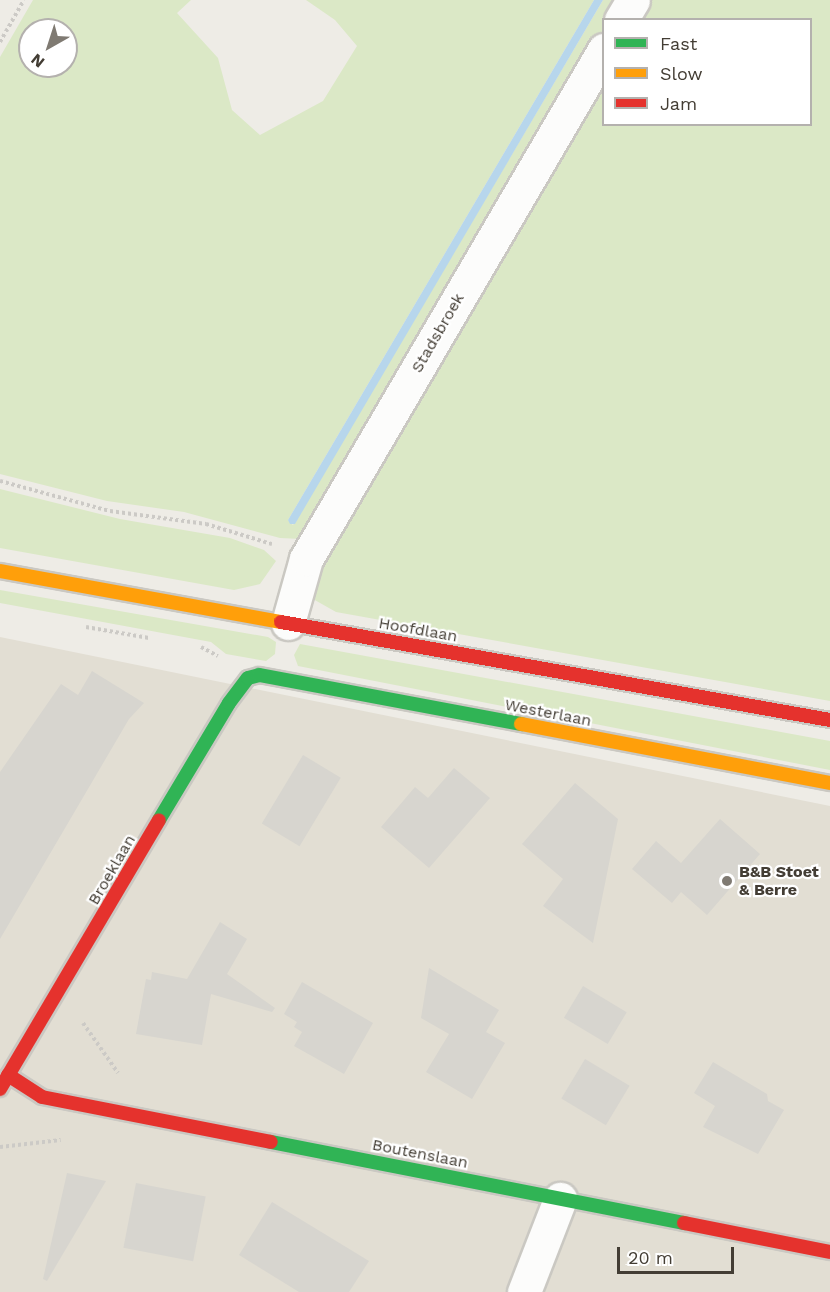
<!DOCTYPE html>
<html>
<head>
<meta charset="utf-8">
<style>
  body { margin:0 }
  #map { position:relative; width:830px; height:1292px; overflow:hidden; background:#eeece6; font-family:"Work Sans",sans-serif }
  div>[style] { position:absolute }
  .residential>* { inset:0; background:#e2ded3 }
  .green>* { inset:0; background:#dbe8c6 }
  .water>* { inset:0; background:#b7d6ec }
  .building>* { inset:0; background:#d7d5cf; transform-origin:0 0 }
  .path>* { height:4px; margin-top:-2px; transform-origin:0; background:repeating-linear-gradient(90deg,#cccac6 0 3px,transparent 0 6px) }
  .roads { filter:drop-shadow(2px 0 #cac8c2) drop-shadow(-2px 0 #cac8c2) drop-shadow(0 2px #cac8c2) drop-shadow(0 -2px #cac8c2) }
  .street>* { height:33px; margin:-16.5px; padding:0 16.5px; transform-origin:16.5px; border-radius:16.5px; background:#fcfcfb }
  .fast>* { height:14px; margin:-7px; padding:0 7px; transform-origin:7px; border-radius:7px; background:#30b455 }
  .slow>* { height:14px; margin:-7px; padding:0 7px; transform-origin:7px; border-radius:7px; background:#ff9f0a }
  .jam>* { height:14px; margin:-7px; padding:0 7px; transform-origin:7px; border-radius:7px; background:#e5322d }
  .dots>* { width:16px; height:16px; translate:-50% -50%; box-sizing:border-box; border:3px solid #fff; border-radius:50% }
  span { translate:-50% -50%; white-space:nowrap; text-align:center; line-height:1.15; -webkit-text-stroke:4.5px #fff; paint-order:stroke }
  .street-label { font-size:16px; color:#433d34 }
  .poi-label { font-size:16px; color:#433d34; font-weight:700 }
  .left { translate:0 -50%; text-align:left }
  .legend { position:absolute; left:602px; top:18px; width:210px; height:108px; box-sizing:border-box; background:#fff; border:2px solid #b4b1ae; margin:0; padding:8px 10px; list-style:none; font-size:18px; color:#433d34 }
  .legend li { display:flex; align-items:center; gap:12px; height:30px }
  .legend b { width:30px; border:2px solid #b4b1ae }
  .north { position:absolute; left:18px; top:18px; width:60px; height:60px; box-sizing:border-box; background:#fff; border:2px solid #b4b1ae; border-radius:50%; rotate:219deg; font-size:16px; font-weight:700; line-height:24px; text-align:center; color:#433d34 }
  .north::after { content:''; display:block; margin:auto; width:21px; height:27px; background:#7f7a72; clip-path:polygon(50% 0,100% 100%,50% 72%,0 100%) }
  .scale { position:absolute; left:617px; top:1247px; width:117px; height:27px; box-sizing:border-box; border:3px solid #433d34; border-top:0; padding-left:8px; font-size:18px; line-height:21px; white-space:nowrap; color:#433d34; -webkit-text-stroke:4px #fff; paint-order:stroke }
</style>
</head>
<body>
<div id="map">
  <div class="residential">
    <div style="clip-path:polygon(0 637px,830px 806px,830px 1292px,0 1292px)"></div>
  </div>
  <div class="green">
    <div style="clip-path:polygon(evenodd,33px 0,191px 0,177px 13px,218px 58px,232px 110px,260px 135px,323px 101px,357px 46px,335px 20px,306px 0,594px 0,288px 520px,293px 525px,603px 0,622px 0,610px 19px,604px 20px,603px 31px,323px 510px,301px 539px,280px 538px,184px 512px,107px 501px,0 474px,0 57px,33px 0,30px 30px,66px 30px,66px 66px,30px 66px,30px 30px)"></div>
    <div style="clip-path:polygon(646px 0,830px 0,830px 701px,336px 612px,313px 599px,310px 590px,313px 567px,603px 73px,604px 124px,810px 124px,810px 20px,635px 19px)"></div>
    <div style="clip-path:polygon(0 489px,120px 519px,230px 538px,264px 550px,276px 561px,260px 584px,234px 590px,0 548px)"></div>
    <div style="clip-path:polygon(0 590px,268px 637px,276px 642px,275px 654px,266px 661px,226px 654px,211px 642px,0 603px)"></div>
    <div style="clip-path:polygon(300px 644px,830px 741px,830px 770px,298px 666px,294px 655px)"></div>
  </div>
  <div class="water">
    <div style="clip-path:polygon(594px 0,603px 0,295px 524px,290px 524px,288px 520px)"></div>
  </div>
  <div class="building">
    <div style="clip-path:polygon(92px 671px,144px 703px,129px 719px,0 939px,0 772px,61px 684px,78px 695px)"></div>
    <div style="left:303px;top:755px;width:44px;height:80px;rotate:31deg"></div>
    <div style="clip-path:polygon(454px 768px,490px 798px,429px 868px,381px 827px,415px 787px,428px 798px)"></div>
    <div style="clip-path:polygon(575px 783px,618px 819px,593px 943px,543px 906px,563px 879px,522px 844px)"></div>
    <div style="clip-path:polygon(720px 819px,760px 854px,707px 915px,681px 892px,672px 903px,632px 869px,656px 841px,681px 863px)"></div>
    <div style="clip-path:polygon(220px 922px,247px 939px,227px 974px,275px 1008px,272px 1012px,211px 994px,202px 1045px,136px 1034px,146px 979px,151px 980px,152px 972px,187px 979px)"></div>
    <div style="clip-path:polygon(429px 968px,499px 1010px,486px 1032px,505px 1043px,472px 1099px,426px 1072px,449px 1034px,421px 1018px)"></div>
    <div style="clip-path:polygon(302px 982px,373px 1023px,344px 1074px,294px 1046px,302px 1032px,294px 1027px,297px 1022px,284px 1014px)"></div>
    <div style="left:583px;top:986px;width:51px;height:37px;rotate:31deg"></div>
    <div style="left:585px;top:1059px;width:52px;height:46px;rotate:31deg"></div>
    <div style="clip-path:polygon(713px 1062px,767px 1094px,768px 1101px,784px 1110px,758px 1154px,703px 1127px,715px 1106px,694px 1093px)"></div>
    <div style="clip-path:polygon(67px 1173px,106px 1181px,47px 1281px,43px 1279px)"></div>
    <div style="left:136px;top:1183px;width:71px;height:66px;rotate:11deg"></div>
    <div style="clip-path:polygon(272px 1202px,369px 1261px,349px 1292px,299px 1292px,239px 1255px)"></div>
  </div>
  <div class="path">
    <div style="left:0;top:42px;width:48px;rotate:-60.3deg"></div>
    <div style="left:0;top:481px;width:114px;rotate:15.3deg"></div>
    <div style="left:110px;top:511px;width:97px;rotate:7.7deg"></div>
    <div style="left:206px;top:524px;width:69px;rotate:16.9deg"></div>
    <div style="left:86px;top:627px;width:64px;rotate:9.9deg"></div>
    <div style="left:201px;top:647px;width:19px;rotate:28deg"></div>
    <div style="left:83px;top:1023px;width:61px;rotate:55deg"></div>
    <div style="left:0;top:1147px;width:61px;rotate:-6.5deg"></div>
  </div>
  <div class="roads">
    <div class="street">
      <div style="left:621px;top:20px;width:23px;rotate:-59deg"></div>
      <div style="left:288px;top:623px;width:66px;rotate:-74.3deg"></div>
      <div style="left:306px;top:559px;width:590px;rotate:-59.65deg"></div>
      <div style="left:524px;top:1292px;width:100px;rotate:-68.8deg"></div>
    </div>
    <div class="fast">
      <div style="left:159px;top:820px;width:136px;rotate:-59.1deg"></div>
      <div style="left:229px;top:703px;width:31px;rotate:-53deg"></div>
      <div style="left:248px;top:678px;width:11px;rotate:-15deg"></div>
      <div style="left:259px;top:675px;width:267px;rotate:10.6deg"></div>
      <div style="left:271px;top:1142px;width:421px;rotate:11.1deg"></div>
    </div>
    <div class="slow">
      <div style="left:0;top:571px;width:286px;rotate:10.3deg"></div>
      <div style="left:521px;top:724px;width:315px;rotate:10.8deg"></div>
    </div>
    <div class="jam">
      <div style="left:281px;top:622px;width:558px;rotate:10.12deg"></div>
      <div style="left:8px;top:1075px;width:40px;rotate:32.9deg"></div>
      <div style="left:42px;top:1097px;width:233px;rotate:11.1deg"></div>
      <div style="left:0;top:1089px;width:312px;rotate:-59.4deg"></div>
      <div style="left:684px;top:1223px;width:149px;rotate:11.2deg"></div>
    </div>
  </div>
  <div class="dots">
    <div style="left:727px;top:881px;background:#7f7a72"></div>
  </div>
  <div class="street-label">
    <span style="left:438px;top:333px;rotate:-60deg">Stadsbroek</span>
    <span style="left:418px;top:630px;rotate:10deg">Hoofdlaan</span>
    <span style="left:548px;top:713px;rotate:11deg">Westerlaan</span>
    <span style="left:112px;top:870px;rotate:-60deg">Broeklaan</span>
    <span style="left:420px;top:1154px;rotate:11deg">Boutenslaan</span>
  </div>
  <div class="poi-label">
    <span class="left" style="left:739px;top:881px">B&amp;B Stoet<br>&amp; Berre</span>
  </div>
  <ul class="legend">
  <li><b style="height:8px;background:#30b455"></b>Fast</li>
  <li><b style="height:8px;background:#ff9f0a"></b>Slow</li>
  <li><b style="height:8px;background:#e5322d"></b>Jam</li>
  </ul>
  <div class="north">N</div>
  <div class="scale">20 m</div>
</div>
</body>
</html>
